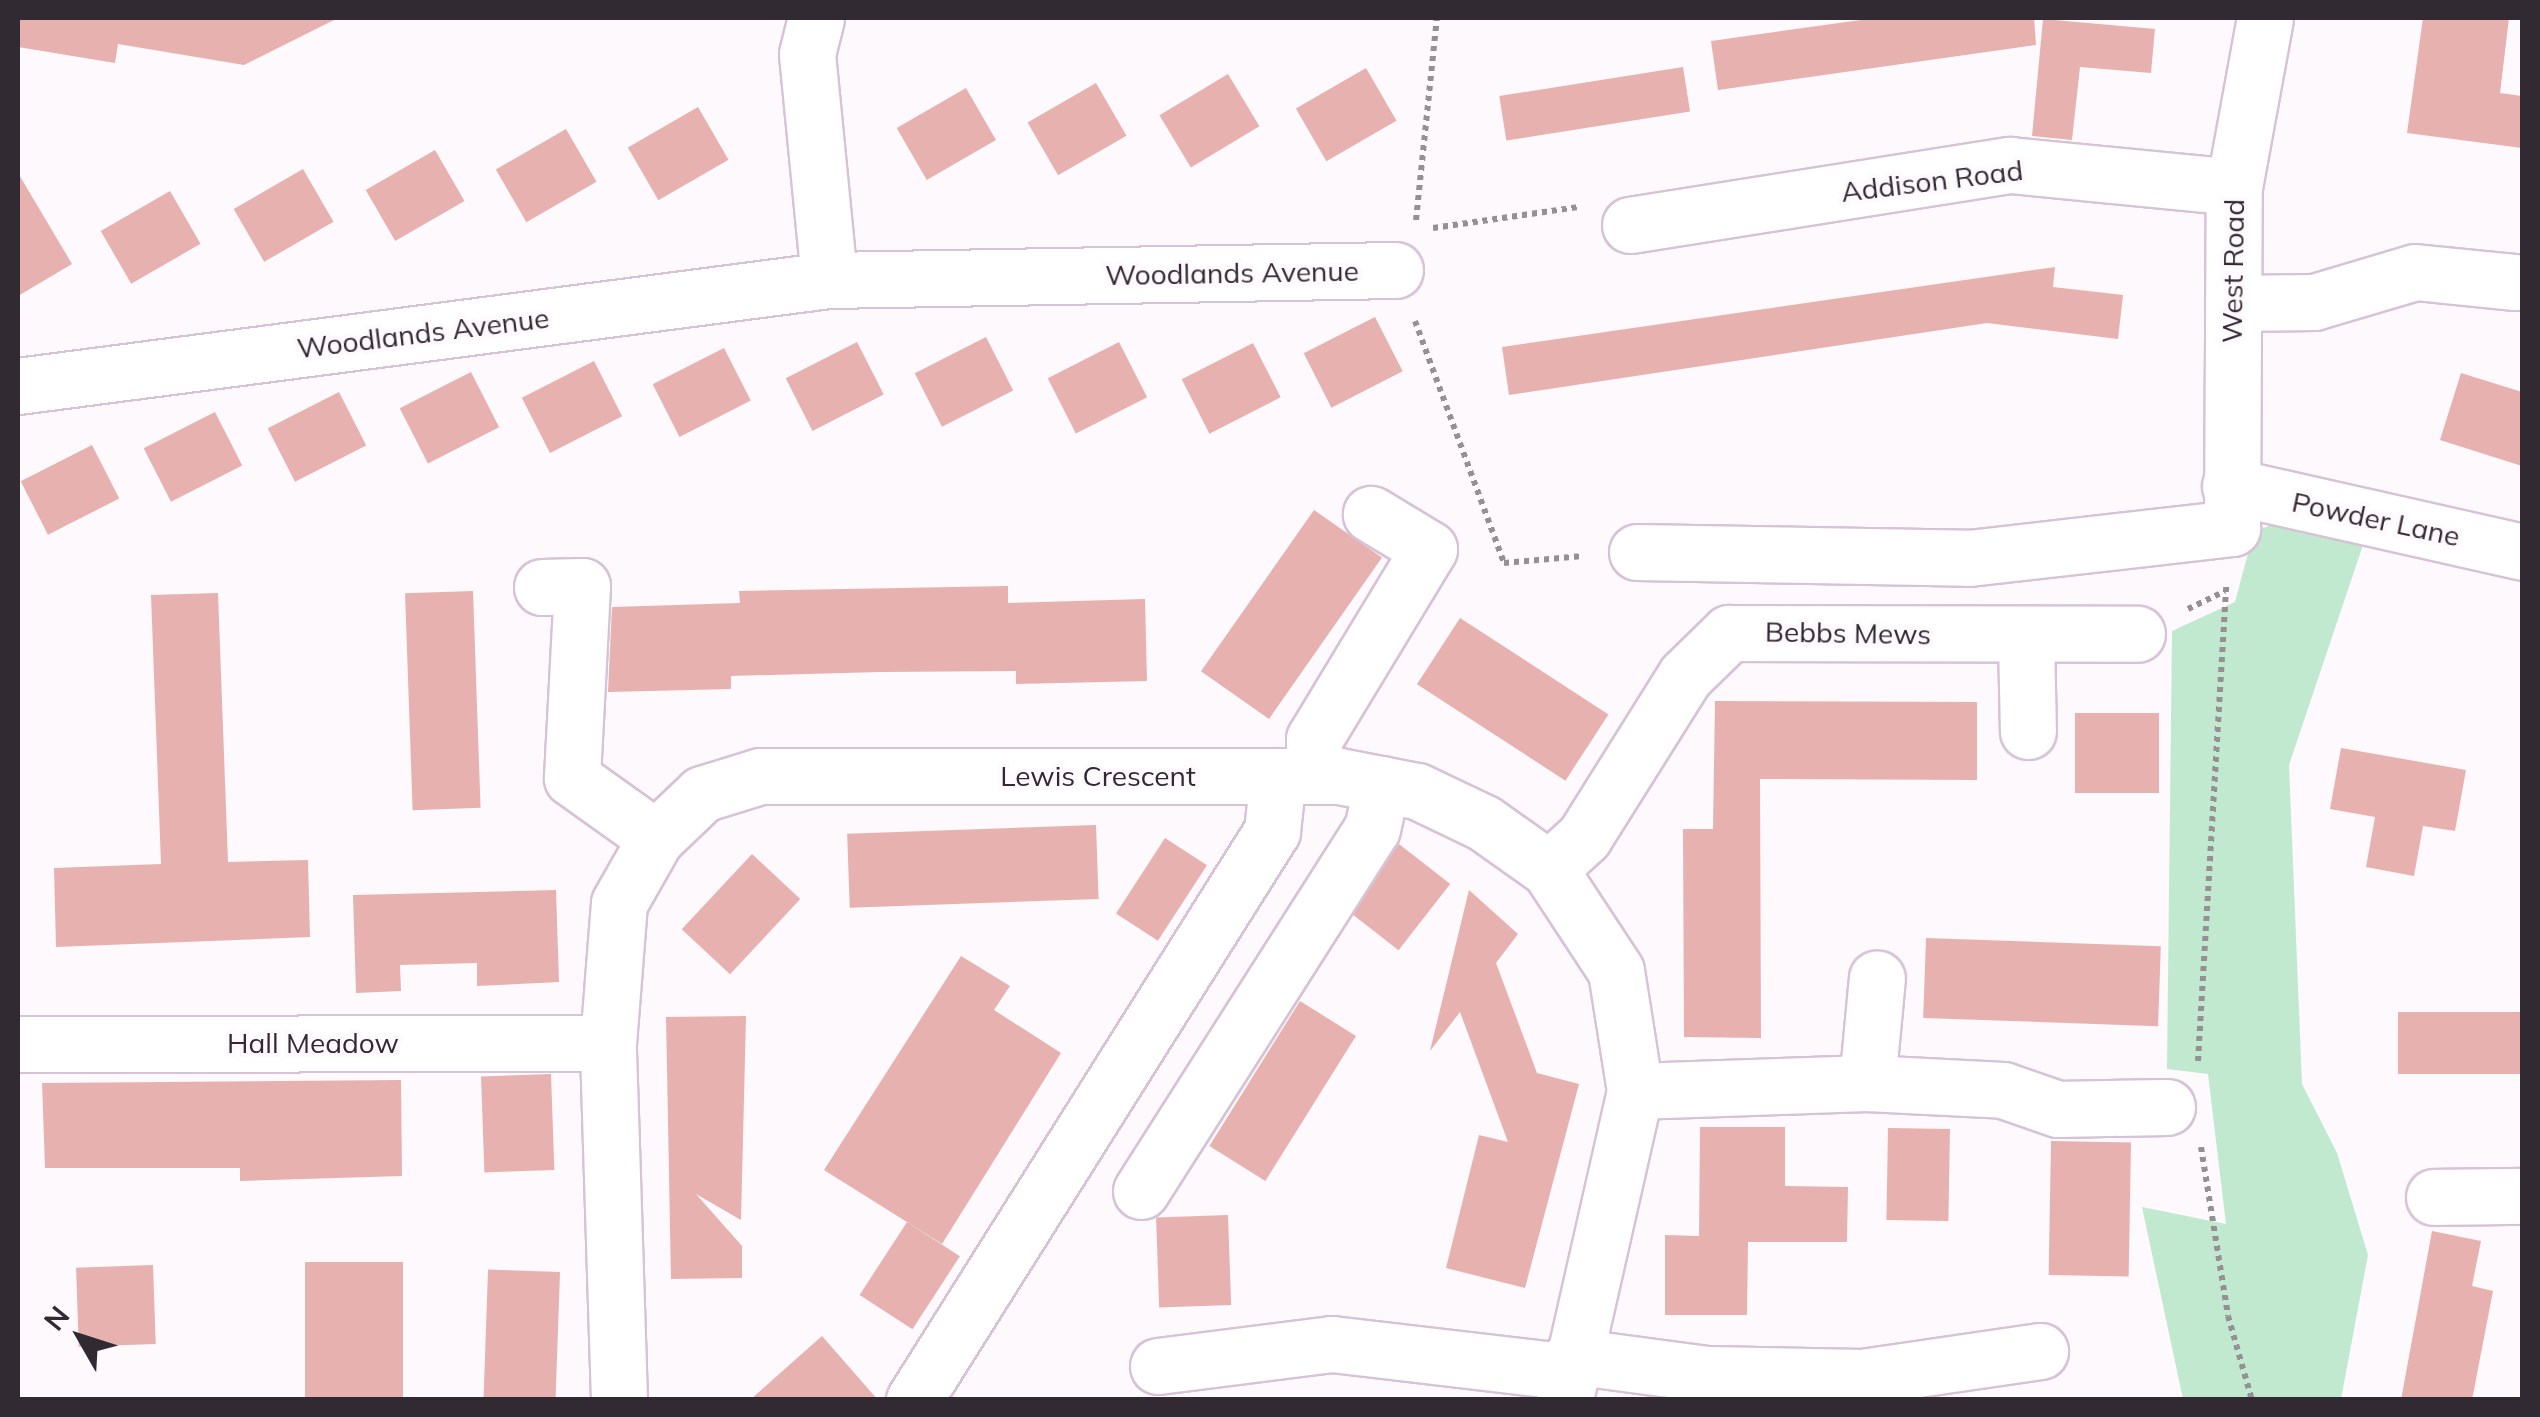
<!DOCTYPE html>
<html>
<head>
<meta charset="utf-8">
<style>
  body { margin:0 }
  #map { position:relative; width:2540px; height:1417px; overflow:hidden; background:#fdf9fc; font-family:Mulish,sans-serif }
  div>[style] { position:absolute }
  .green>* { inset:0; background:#c0e9cf }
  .building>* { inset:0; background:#e7b1b0; transform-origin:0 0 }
  .path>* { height:6px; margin-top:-3px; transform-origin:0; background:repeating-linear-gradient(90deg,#969095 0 5px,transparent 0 10px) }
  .roads { filter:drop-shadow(2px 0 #d6c3d6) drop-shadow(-2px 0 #d6c3d6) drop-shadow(0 2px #d6c3d6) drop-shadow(0 -2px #d6c3d6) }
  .minor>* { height:55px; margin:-27.5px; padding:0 27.5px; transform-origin:27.5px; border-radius:27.5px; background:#fff }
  span { translate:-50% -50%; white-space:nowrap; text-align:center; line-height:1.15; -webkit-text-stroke:8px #fdf9fc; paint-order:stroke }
  .street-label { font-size:28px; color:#322a32 }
  .frame { position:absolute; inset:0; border:20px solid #322a32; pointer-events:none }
  .north { position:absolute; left:30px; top:1287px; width:100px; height:100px; -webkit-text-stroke:8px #fdf9fc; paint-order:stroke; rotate:309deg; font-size:28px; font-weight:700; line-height:40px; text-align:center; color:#322a32 }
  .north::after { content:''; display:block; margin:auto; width:35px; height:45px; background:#322a32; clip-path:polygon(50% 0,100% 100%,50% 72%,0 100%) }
</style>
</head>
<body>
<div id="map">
  <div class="green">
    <div style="clip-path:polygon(2313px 511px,2370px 524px,2289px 765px,2302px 1084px,2337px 1153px,2368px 1255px,2341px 1399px,2183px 1399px,2142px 1207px,2226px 1224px,2208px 1074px,2167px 1069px,2172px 631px,2235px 602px,2254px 531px)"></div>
  </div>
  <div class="building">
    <div style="clip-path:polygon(18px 18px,338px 18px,244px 65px,118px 44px,115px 63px,18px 47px)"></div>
    <div style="clip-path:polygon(1875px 18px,2034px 18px,2036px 45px,1718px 90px,1711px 41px)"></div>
    <div style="clip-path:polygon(2423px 18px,2509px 18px,2500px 93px,2522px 96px,2522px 148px,2407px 133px)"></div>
    <div style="clip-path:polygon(2043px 19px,2155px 29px,2151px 73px,2080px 67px,2072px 140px,2032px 136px)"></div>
    <div style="left:1683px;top:67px;width:45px;height:186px;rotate:81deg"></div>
    <div style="left:1366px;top:68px;width:61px;height:81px;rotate:60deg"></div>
    <div style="left:1228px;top:74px;width:61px;height:80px;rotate:59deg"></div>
    <div style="left:1096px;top:83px;width:61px;height:79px;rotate:60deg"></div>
    <div style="left:966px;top:88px;width:60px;height:80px;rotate:60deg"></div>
    <div style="left:698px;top:107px;width:61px;height:81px;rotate:60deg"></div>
    <div style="left:566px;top:129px;width:61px;height:81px;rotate:60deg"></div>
    <div style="left:435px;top:150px;width:59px;height:80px;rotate:60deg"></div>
    <div style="left:303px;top:169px;width:61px;height:80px;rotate:60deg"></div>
    <div style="clip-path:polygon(18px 173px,72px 264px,18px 296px)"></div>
    <div style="left:170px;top:191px;width:61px;height:80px;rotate:60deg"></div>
    <div style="clip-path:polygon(2055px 267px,2053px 287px,2123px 295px,2118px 339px,1987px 323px,1509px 395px,1502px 347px)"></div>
    <div style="left:1375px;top:317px;width:61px;height:80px;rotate:63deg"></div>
    <div style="left:986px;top:337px;width:60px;height:80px;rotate:63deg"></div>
    <div style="left:857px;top:342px;width:59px;height:80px;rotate:63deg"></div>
    <div style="left:1119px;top:342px;width:62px;height:80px;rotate:63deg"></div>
    <div style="left:1253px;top:343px;width:61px;height:80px;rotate:63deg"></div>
    <div style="left:724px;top:348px;width:59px;height:80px;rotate:63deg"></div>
    <div style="left:594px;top:361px;width:62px;height:81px;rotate:63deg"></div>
    <div style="left:471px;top:372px;width:62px;height:80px;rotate:63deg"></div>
    <div style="clip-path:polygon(2461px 373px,2522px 392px,2522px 466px,2440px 440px)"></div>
    <div style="left:339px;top:392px;width:60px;height:80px;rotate:63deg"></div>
    <div style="left:215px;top:412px;width:60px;height:80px;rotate:63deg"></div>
    <div style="left:92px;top:445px;width:60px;height:80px;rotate:63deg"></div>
    <div style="left:1314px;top:510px;width:83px;height:197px;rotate:35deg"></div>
    <div style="clip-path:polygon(1008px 586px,1008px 603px,1145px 599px,1147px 681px,1016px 684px,1016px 671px,880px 672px,731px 676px,731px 689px,608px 692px,612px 607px,740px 603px,739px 591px)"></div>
    <div style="left:473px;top:591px;width:217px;height:68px;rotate:88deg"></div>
    <div style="clip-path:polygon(218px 593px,228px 862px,308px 860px,310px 937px,56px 947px,54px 868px,161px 864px,151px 595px)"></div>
    <div style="left:1460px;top:618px;width:177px;height:79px;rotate:33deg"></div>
    <div style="clip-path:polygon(1715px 701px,1977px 702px,1977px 780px,1760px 779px,1761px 1038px,1684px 1037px,1683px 829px,1713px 829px)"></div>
    <div style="left:2075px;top:713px;width:84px;height:80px"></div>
    <div style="clip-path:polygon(2341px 748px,2466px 770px,2455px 831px,2423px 826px,2414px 876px,2366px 867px,2375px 817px,2330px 809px)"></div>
    <div style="left:1096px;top:825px;width:74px;height:249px;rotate:88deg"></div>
    <div style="left:1165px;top:838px;width:50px;height:90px;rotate:33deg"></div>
    <div style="left:1399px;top:844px;width:65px;height:84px;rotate:38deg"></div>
    <div style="left:752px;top:854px;width:66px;height:103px;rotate:43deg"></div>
    <div style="clip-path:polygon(556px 890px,559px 982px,477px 986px,477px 963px,400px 965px,401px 991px,356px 993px,353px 895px)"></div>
    <div style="clip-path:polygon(1469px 890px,1518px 934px,1496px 963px,1537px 1073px,1579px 1084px,1525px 1288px,1446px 1268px,1479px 1135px,1508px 1142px,1460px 1012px,1430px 1051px)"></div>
    <div style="left:1926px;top:938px;width:235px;height:80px;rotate:2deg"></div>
    <div style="clip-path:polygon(961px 956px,1010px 986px,994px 1010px,1061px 1053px,942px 1244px,824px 1170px)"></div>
    <div style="left:1300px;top:1001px;width:66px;height:171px;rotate:32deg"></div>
    <div style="left:2398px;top:1012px;width:124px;height:62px"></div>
    <div style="clip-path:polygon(746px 1016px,741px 1220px,696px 1194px,742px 1246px,742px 1278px,671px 1279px,666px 1017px)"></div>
    <div style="left:551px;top:1074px;width:96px;height:70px;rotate:88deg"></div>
    <div style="clip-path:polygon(401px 1080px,402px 1176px,240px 1181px,240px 1168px,45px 1168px,42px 1083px)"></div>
    <div style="clip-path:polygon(1700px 1127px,1785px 1127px,1785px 1186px,1848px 1187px,1847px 1242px,1748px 1242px,1747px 1315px,1665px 1315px,1665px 1235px,1699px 1236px)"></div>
    <div style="left:1888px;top:1128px;width:62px;height:92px;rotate:1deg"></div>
    <div style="left:2051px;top:1141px;width:80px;height:134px;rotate:1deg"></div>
    <div style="left:1228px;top:1215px;width:90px;height:72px;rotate:88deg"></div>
    <div style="left:907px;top:1222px;width:63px;height:87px;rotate:33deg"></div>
    <div style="clip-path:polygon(2432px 1231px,2481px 1241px,2472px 1286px,2493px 1291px,2472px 1400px,2401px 1400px)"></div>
    <div style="left:403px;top:1262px;width:138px;height:98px;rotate:90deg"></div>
    <div style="left:153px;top:1265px;width:79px;height:77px;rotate:88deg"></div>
    <div style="left:560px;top:1272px;width:128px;height:72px;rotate:92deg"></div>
    <div style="clip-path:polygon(822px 1336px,878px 1400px,750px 1400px)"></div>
  </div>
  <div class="path">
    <div style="left:1416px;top:220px;width:203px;rotate:-84.1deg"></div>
    <div style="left:1433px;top:228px;width:148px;rotate:-8.2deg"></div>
    <div style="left:1415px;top:321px;width:258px;rotate:69.8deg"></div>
    <div style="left:1504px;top:563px;width:79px;rotate:-5.1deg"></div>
    <div style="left:2188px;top:609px;width:41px;rotate:-25.9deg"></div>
    <div style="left:2198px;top:1061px;width:478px;rotate:-86.6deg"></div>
    <div style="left:2201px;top:1147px;width:171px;rotate:80.9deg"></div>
    <div style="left:2228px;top:1316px;width:87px;rotate:74.1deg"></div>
  </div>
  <div class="roads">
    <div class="minor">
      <div style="left:816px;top:18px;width:37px;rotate:104deg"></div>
      <div style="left:807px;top:54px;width:227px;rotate:84.4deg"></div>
      <div style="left:1630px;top:225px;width:385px;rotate:-9deg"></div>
      <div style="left:2010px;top:165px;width:225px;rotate:5.6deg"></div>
      <div style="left:2233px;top:303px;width:81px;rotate:-0.7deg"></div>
      <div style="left:2314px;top:302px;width:105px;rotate:-16.5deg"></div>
      <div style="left:2415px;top:272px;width:101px;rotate:5.7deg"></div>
      <div style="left:18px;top:386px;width:818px;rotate:-7.45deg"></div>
      <div style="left:829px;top:280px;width:566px;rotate:-1.01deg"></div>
      <div style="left:2230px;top:486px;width:299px;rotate:12.7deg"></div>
      <div style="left:1637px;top:552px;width:332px;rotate:1deg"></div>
      <div style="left:1969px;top:558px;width:265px;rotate:-6.5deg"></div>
      <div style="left:2232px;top:528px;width:341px;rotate:-89.7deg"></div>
      <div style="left:2234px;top:187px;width:172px;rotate:-79.6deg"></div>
      <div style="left:542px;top:587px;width:40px;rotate:-1.4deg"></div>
      <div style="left:582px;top:586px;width:192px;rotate:93deg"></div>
      <div style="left:572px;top:778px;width:103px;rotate:35.5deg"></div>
      <div style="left:2026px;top:639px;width:92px;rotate:88.8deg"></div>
      <div style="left:1314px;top:776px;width:37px;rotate:-90deg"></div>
      <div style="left:1314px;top:739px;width:222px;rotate:-58.8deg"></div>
      <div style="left:1429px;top:549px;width:68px;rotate:-148.9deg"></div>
      <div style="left:1549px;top:869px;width:47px;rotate:-42.4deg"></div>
      <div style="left:1584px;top:837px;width:190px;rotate:-57.9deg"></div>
      <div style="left:1685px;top:676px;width:62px;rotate:-44.3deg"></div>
      <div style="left:1729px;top:633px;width:408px;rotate:0.1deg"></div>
      <div style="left:18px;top:1044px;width:590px;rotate:-0.1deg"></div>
      <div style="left:1867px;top:1083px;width:105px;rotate:-84.6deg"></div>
      <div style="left:1635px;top:1091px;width:232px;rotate:-2deg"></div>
      <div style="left:1867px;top:1083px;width:136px;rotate:2.9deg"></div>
      <div style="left:2003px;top:1090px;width:58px;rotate:19.1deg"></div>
      <div style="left:2058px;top:1109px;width:109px;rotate:-1.1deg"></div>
      <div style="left:1141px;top:1191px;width:429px;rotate:-57.5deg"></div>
      <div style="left:1372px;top:829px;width:46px;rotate:-77.5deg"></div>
      <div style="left:2434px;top:1197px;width:88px;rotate:-0.7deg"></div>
      <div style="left:1572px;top:1356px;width:136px;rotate:7.6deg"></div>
      <div style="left:1707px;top:1374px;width:155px;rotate:1.1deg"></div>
      <div style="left:1862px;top:1377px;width:180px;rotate:-8.3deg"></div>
      <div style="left:1158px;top:1366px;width:175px;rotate:-7.2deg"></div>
      <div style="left:1332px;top:1344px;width:239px;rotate:6.7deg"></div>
      <div style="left:619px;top:1400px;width:357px;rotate:-91.8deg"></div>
      <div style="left:608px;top:1043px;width:140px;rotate:-85.5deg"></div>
      <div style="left:619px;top:903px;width:75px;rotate:-60.4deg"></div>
      <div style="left:656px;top:838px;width:64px;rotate:-43.7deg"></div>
      <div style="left:702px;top:794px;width:61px;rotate:-17.2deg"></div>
      <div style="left:760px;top:776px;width:579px"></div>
      <div style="left:1339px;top:776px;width:79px;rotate:10.9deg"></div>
      <div style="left:1417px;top:791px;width:74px;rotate:25.5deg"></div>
      <div style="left:1484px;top:823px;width:80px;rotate:35.3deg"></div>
      <div style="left:1549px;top:869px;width:122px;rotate:56.7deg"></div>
      <div style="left:1616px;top:971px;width:121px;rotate:81deg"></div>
      <div style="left:1635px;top:1091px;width:317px;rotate:102.8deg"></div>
      <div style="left:914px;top:1400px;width:672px;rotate:-57.82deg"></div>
      <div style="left:1272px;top:831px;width:55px;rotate:-83.8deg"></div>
    </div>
  </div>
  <div class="street-label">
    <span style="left:1932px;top:181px;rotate:-7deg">Addison Road</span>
    <span style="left:2233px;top:271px;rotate:-89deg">West Road</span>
    <span style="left:1232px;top:273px;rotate:-1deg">Woodlands Avenue</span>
    <span style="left:423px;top:333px;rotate:-7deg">Woodlands Avenue</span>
    <span style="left:2376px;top:519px;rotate:12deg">Powder Lane</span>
    <span style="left:1848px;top:633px;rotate:1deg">Bebbs Mews</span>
    <span style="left:1098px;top:776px">Lewis Crescent</span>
    <span style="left:313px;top:1043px">Hall Meadow</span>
  </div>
  <div class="frame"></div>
  <div class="north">N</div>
</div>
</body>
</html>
